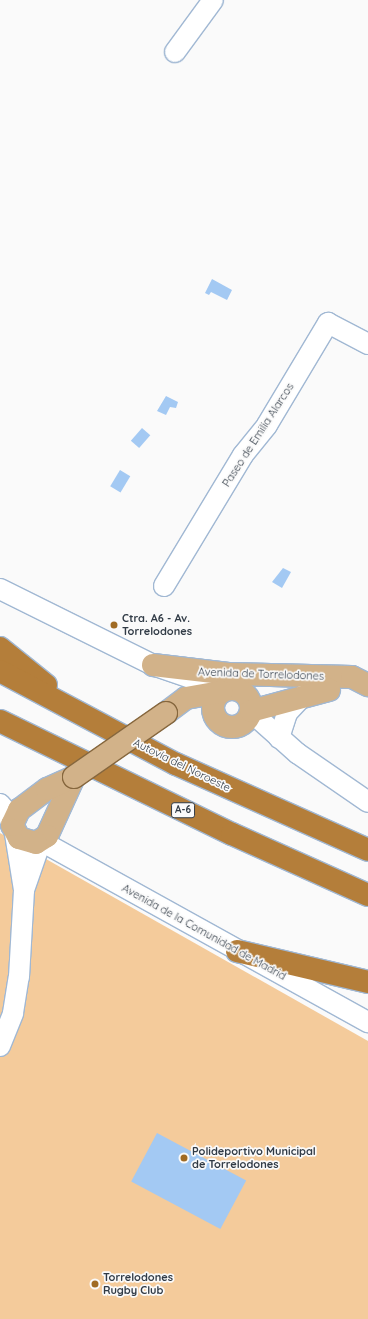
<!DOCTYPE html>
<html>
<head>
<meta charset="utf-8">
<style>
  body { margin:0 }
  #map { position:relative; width:368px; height:1319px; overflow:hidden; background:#fafafa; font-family:Quicksand,sans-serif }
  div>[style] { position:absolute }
  .green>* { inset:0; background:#f4cb9b }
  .water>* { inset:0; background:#a3c9f3; transform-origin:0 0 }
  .roads { filter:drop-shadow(1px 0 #a1b8d3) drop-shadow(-1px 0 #a1b8d3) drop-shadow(0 1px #a1b8d3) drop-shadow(0 -1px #a1b8d3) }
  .minor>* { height:20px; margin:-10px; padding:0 10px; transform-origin:10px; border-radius:10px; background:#fff }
  .major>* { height:22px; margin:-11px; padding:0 11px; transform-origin:11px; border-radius:11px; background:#d2b289 }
  .major>.ring { margin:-11px; padding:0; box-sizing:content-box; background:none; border:22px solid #d2b289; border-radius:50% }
  .highway>* { height:22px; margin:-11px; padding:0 11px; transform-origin:11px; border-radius:11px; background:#b47e3a }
  .bridges { filter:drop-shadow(1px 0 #86673e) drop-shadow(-1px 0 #86673e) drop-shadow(0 1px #86673e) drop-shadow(0 -1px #86673e) }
  .major-bridge>* { height:22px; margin:-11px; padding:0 11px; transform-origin:11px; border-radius:11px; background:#d2b289 }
  .dots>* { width:11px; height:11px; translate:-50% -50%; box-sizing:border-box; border:2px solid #fafafa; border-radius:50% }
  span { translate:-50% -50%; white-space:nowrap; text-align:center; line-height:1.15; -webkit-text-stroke:3.5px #fafafa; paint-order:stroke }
  .shield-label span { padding:1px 3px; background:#fafafa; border:1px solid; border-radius:3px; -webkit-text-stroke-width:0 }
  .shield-label { font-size:10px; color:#313b46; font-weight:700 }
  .street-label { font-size:11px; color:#313b46 }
  .poi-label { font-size:11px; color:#313b46; font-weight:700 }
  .left { translate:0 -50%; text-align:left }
</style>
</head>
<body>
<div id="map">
  <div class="green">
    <div style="clip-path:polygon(0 833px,368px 1041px,368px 1319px,0 1319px)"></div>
  </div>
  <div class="water">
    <div style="clip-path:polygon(212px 279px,232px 290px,227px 300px,211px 292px,209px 295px,205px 293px)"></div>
    <div style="clip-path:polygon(166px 396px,178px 402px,176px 408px,170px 407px,166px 415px,157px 411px)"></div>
    <div style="left:142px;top:428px;width:11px;height:17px;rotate:41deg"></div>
    <div style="left:120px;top:470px;width:12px;height:19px;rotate:31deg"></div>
    <div style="clip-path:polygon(283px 568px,291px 572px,282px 588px,272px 582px)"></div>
    <div style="left:157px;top:1133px;width:101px;height:55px;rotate:28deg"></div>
  </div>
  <div class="roads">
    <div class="minor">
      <div style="left:175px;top:52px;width:64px;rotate:-53.8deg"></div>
      <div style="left:164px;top:586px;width:153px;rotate:-58.9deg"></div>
      <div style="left:243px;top:455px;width:38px;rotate:-51deg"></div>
      <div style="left:267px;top:425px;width:119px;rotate:-59.1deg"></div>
      <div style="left:328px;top:323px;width:45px;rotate:27.7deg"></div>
      <div style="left:0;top:589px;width:171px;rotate:26.4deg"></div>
      <div style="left:153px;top:665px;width:77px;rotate:18.9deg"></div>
      <div style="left:251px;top:712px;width:62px;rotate:41.7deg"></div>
      <div style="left:297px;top:753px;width:86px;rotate:34.6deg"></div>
      <div style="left:279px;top:738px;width:26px;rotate:-72deg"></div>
      <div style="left:287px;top:713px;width:25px;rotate:-47deg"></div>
      <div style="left:0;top:804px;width:11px;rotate:49deg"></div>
      <div style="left:7px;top:812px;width:14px;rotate:69deg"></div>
      <div style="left:24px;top:890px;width:52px;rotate:-70.9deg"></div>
      <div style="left:41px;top:841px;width:374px;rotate:29deg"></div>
      <div style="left:0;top:1046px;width:35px;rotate:-68deg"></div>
      <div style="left:13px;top:1013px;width:36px;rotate:-81deg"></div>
      <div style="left:19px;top:977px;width:87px;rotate:-86.7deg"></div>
      <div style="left:24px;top:890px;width:57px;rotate:-99.1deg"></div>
    </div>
    <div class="major">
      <div style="left:153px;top:665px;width:78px;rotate:6.7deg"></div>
      <div style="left:230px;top:674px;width:122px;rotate:1.4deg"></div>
      <div style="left:352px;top:677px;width:18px;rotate:27deg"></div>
      <div class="ring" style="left:213px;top:689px;width:16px;height:16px"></div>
      <div style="left:251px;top:711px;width:81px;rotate:-15.1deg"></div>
      <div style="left:166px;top:713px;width:25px;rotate:-37deg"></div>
      <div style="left:186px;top:698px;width:36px;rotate:-10deg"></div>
      <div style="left:74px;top:777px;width:65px;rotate:114.6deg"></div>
      <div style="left:47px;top:836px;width:13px;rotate:148deg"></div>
      <div style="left:36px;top:843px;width:18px;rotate:-164deg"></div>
      <div style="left:19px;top:838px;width:15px;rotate:-118deg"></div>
      <div style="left:12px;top:825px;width:17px;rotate:-65deg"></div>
      <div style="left:19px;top:810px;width:35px;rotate:-37deg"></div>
      <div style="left:47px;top:789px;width:30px;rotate:-24deg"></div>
    </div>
    <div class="highway">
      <div style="left:0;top:648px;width:59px;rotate:38.8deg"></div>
      <div style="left:0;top:671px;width:199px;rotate:27.9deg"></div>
      <div style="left:176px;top:764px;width:210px;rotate:24.1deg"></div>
      <div style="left:0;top:721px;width:258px;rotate:26deg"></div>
      <div style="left:232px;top:834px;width:149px;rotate:24.2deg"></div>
      <div style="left:237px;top:951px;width:135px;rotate:13.3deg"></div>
    </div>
  </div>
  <div class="bridges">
    <div class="major-bridge">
      <div style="left:74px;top:777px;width:112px;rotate:-34.8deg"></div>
    </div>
  </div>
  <div class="dots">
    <div style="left:114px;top:625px;background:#a06b24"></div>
    <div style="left:184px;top:1158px;background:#a06b24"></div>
    <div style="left:95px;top:1284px;background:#a06b24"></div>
  </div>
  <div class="shield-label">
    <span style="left:183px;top:810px">A-6</span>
  </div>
  <div class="street-label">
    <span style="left:258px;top:435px;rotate:-57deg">Paseo de Emilia Alarcos</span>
    <span style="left:261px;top:674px;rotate:2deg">Avenida de Torrelodones</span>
    <span style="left:182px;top:765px;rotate:26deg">Autovía del Noroeste</span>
    <span style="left:204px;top:932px;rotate:29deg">Avenida de la Comunidad de Madrid</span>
  </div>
  <div class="poi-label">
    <span class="left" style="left:122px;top:625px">Ctra. A6 - Av.<br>Torrelodones</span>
    <span class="left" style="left:192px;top:1158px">Polideportivo Municipal<br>de Torrelodones</span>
    <span class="left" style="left:103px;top:1284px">Torrelodones<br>Rugby Club</span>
  </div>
</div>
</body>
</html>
